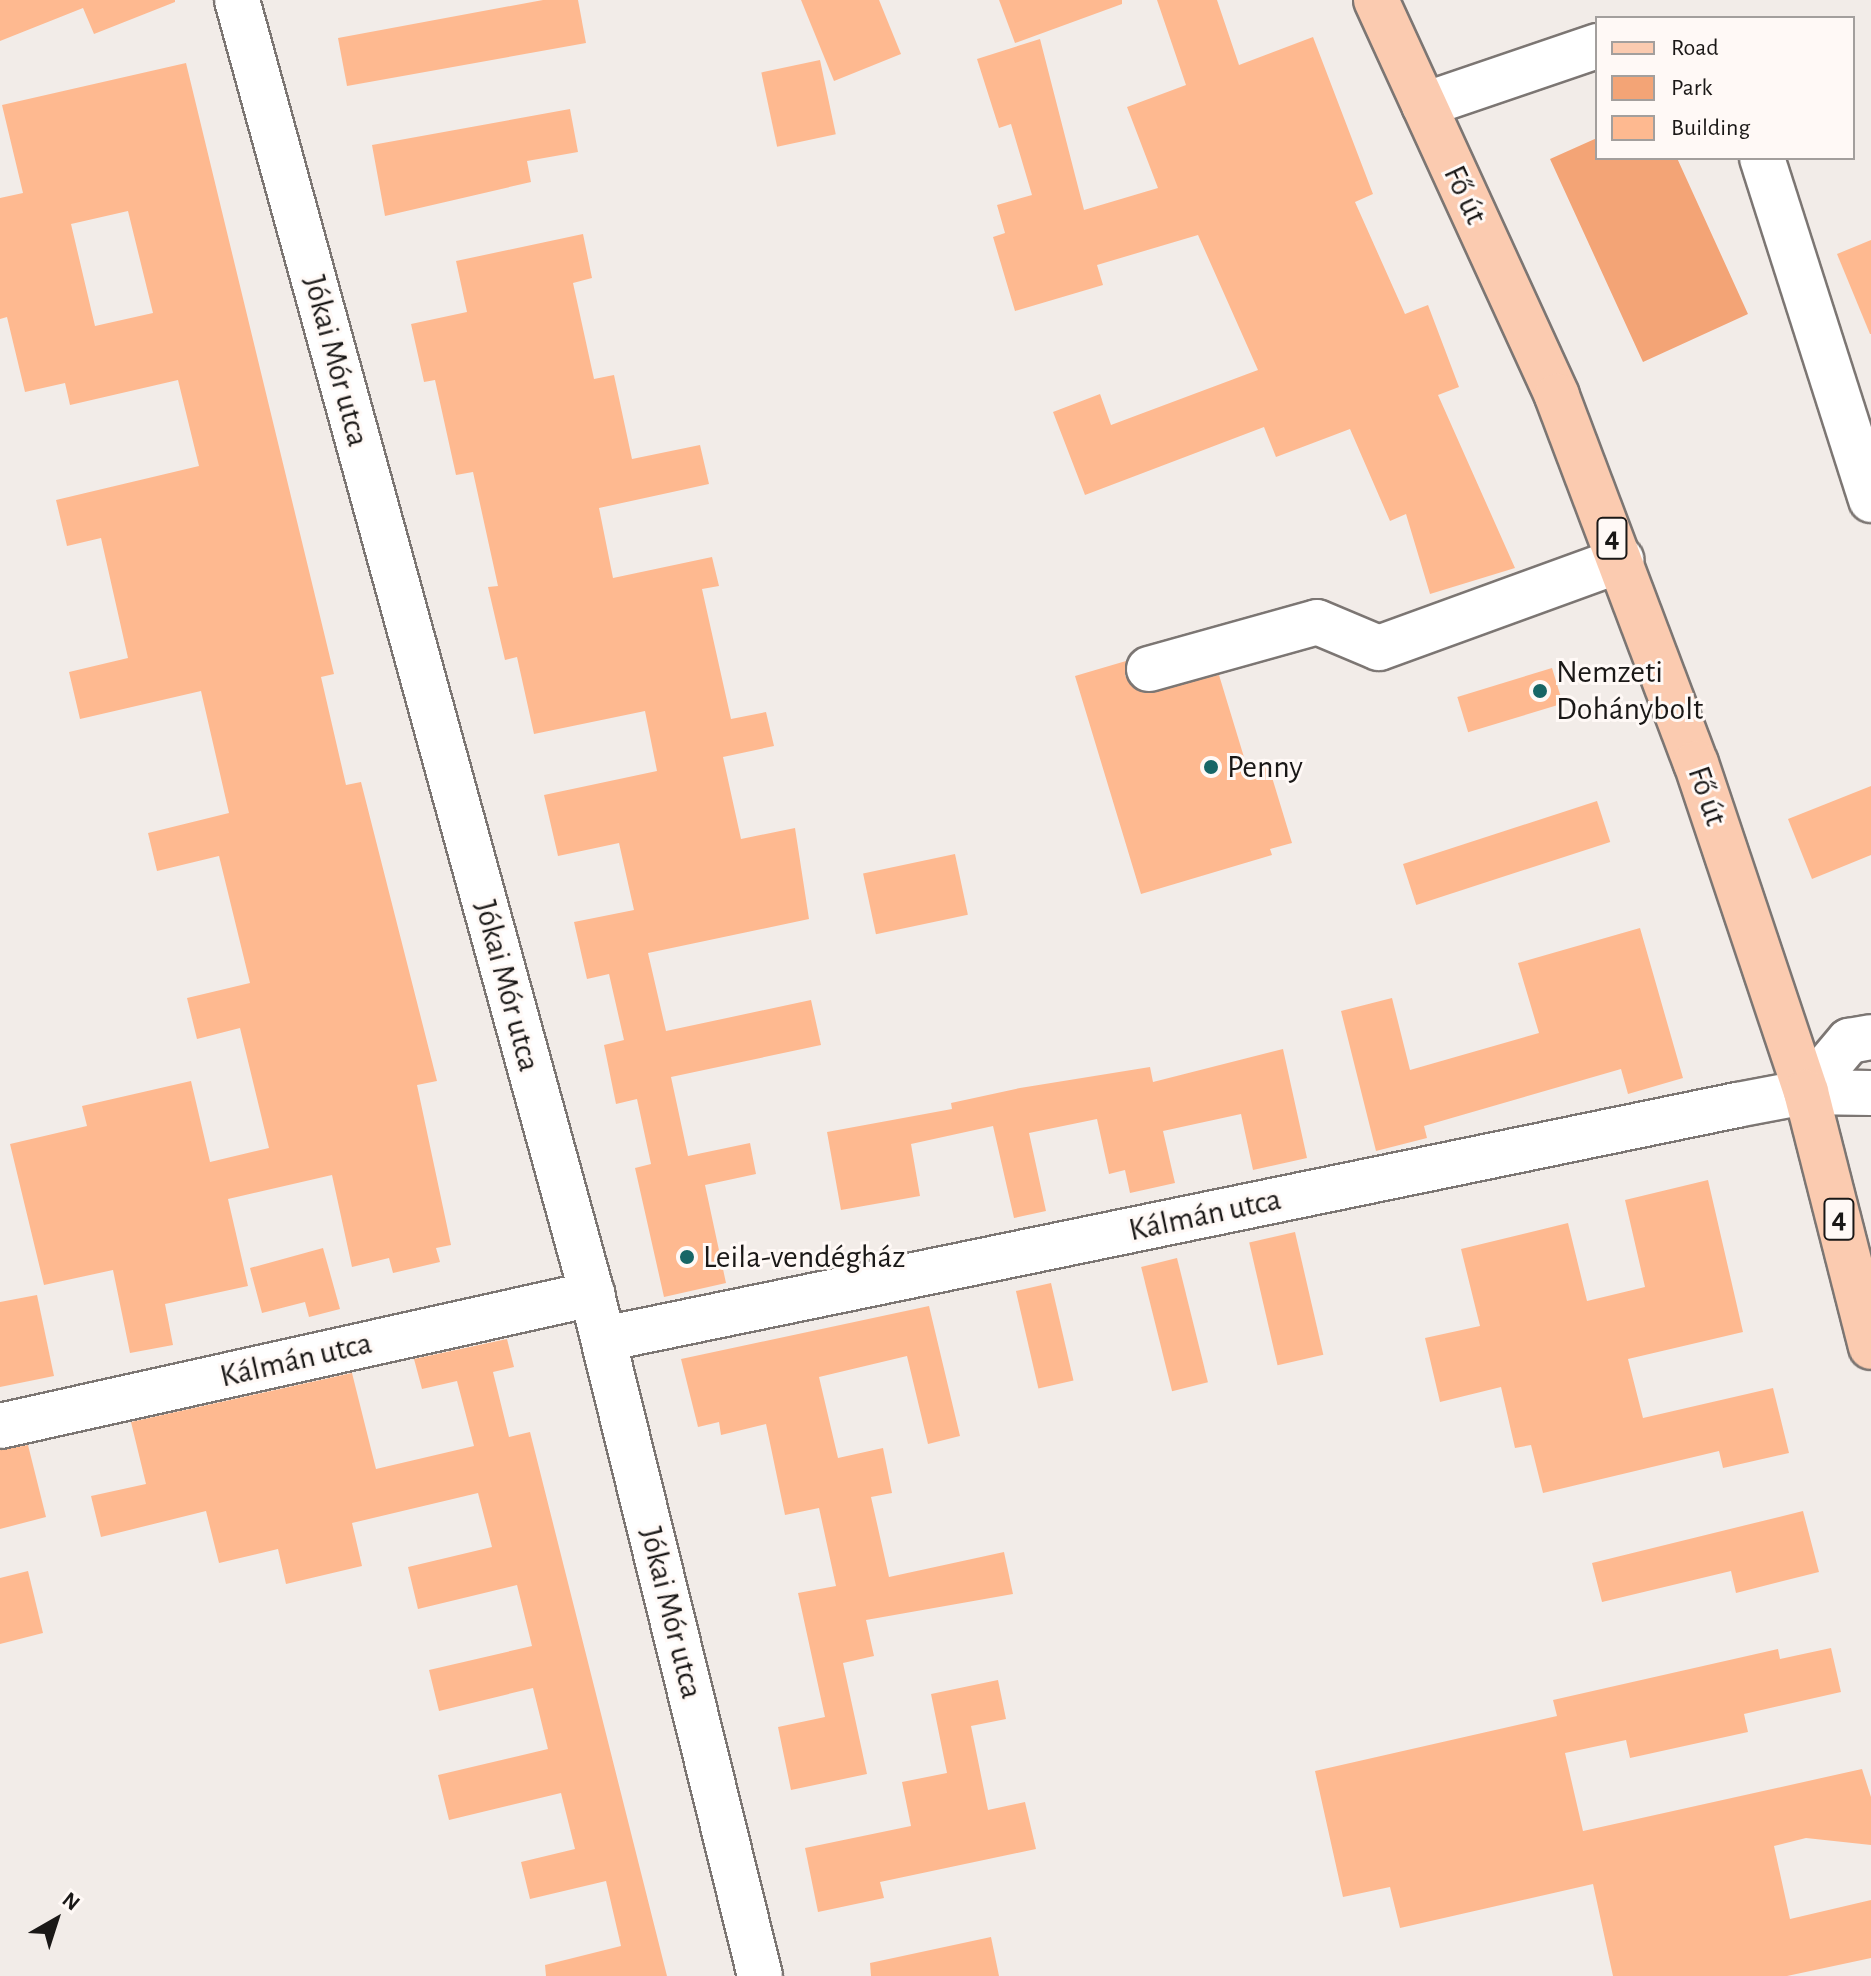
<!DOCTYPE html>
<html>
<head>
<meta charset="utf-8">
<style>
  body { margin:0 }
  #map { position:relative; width:1871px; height:1976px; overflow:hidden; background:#f2ece8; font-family:"Alegreya Sans",sans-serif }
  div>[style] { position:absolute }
  .green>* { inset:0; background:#f3a476 }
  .building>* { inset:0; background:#feb990; transform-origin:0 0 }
  .roads { filter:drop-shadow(2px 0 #7c7673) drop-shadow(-2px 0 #7c7673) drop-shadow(0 2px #7c7673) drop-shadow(0 -2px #7c7673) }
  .minor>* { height:44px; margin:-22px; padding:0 22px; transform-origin:22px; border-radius:22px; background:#fff }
  .major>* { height:44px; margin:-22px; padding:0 22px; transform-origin:22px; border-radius:22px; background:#fbcbb0 }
  .dots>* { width:22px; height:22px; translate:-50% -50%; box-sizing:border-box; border:4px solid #fff9f6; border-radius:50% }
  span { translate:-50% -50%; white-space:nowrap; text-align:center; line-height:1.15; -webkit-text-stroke:6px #fff9f6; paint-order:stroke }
  .shield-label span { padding:2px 6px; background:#fff9f6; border:2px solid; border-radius:6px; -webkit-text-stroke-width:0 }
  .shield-label { font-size:30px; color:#1a1817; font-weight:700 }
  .street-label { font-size:32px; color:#1a1817 }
  .poi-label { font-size:32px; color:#1a1817 }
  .left { translate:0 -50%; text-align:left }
  .legend { position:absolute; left:1595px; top:16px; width:260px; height:144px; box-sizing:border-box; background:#fff9f6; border:2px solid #a39f9d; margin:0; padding:10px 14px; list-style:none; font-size:24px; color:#1a1817 }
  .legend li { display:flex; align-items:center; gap:16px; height:40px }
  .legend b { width:40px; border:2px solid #a39f9d }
  .north { position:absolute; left:16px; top:1880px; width:80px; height:80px; -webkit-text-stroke:6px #fff9f6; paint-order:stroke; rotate:39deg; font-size:22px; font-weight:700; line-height:32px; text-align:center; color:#1a1817 }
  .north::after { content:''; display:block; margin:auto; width:28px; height:36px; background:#1a1817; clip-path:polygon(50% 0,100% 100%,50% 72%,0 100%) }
</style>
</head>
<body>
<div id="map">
  <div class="green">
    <div style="clip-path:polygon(1597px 138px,1597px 158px,1677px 158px,1748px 314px,1643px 362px,1550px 159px)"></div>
  </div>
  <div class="building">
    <div style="clip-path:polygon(0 0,175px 0,175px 2px,94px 34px,83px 8px,0 41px)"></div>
    <div style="clip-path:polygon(543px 0,578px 0,586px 43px,347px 86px,338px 38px)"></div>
    <div style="clip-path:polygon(801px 0,879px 0,901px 54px,834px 81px)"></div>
    <div style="clip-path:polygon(999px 0,1122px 0,1122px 4px,1015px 43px)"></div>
    <div style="clip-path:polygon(1157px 0,1217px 0,1239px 65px,1313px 37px,1373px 194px,1355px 202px,1405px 314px,1428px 305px,1459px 387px,1438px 395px,1515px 568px,1430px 594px,1406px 514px,1390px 521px,1350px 429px,1276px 457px,1264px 427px,1085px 495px,1053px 412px,1100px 394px,1111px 425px,1258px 370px,1198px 235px,1097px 265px,1103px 285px,1015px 311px,993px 237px,1005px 233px,997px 205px,1032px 195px,1011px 124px,999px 128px,977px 59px,1040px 39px,1084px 210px,1158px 188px,1127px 107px,1186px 85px)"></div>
    <div style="left:820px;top:60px;width:76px;height:60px;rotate:78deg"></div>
    <div style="clip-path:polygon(evenodd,186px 63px,334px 674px,321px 677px,346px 785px,361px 782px,437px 1081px,417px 1085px,451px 1245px,436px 1248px,440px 1262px,393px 1273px,389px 1258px,352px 1267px,332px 1175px,228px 1199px,248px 1286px,165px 1304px,173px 1345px,130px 1353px,113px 1270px,44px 1285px,10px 1144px,87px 1126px,82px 1106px,191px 1081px,210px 1162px,269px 1148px,240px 1028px,197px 1039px,187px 998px,250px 983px,219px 856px,157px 871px,148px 833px,229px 813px,201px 691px,80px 719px,69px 672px,128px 658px,101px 538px,67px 546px,56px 500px,199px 466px,178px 380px,70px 405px,65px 383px,25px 392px,7px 317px,0 319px,0 198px,23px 193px,2px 105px,186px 63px,128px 211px,153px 313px,95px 326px,71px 224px,128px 211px)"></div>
    <div style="clip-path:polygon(570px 109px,578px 152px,527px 161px,531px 182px,385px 216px,372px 145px)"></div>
    <div style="clip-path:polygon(583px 234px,592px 278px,573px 283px,594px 379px,614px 375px,632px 459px,700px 445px,709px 484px,599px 508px,613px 578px,712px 557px,719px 586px,702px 589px,731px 719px,766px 712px,774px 746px,723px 757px,741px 839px,795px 828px,809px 919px,648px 953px,666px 1031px,811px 1000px,821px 1045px,671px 1077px,688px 1156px,750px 1143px,756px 1174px,705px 1185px,726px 1283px,664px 1297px,635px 1168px,651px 1164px,637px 1099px,616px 1104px,604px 1045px,624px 1040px,609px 974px,587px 979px,574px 922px,634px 910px,619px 843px,558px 856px,544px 795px,657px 771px,645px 711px,534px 734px,517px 657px,505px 660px,488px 587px,498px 586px,473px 472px,456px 475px,435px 380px,424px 382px,411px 324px,467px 312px,456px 261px)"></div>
    <div style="clip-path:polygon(1871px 240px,1871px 334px,1870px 334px,1837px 254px)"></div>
    <div style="clip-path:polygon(1126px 661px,1125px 676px,1144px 693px,1219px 675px,1247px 767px,1267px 761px,1292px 843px,1270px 849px,1272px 855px,1141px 894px,1075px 676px)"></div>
    <div style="left:1552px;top:668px;width:37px;height:99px;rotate:73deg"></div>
    <div style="clip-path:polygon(1871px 786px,1871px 855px,1812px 879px,1788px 819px)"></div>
    <div style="left:1597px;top:801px;width:43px;height:204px;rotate:72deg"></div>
    <div style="left:955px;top:854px;width:62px;height:94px;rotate:78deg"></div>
    <div style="clip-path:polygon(1640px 928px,1683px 1078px,1628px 1094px,1621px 1069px,1424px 1126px,1427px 1138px,1376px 1151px,1341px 1011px,1392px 998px,1410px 1070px,1539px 1033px,1518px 963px)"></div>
    <div style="clip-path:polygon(1283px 1049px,1307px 1158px,1253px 1170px,1241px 1114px,1163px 1131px,1175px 1183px,1130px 1193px,1125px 1170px,1109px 1174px,1097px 1119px,1029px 1133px,1046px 1211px,1014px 1218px,993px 1126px,911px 1144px,920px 1196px,841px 1210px,827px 1132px,952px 1109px,951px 1103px,1020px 1088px,1150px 1067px,1153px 1082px)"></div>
    <div style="clip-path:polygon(1708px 1180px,1743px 1332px,1628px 1359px,1643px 1418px,1773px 1388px,1789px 1453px,1723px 1468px,1719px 1451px,1543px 1493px,1531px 1445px,1515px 1448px,1501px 1387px,1440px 1402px,1425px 1338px,1480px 1326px,1461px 1249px,1568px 1223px,1587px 1301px,1645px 1287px,1625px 1200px)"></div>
    <div style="left:1295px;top:1232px;width:126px;height:47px;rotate:77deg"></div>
    <div style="clip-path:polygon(323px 1248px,340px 1309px,309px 1317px,305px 1302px,262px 1313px,250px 1268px)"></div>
    <div style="left:1177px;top:1258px;width:128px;height:37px;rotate:76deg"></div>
    <div style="left:1051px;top:1283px;width:100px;height:36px;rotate:77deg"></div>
    <div style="clip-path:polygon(37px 1295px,54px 1376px,0 1387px,0 1302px)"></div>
    <div style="clip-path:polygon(929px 1306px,960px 1436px,928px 1444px,907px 1356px,819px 1377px,838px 1458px,883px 1448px,892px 1493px,871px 1497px,889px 1577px,1004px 1552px,1013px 1594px,866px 1620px,874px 1656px,843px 1663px,867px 1774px,791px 1790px,778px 1727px,825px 1717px,798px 1593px,836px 1586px,819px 1508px,785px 1515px,766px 1424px,721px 1435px,719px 1422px,698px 1427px,681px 1359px)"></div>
    <div style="clip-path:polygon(507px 1339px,514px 1367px,493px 1372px,509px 1437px,530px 1432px,667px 1976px,546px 1976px,545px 1965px,621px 1946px,606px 1881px,530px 1899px,521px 1862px,575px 1849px,561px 1793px,449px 1820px,438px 1775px,548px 1749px,533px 1688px,439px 1711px,429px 1670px,532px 1646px,517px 1585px,418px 1609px,408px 1567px,492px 1547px,478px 1493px,352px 1523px,362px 1566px,286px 1584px,278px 1549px,219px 1563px,206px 1511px,101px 1537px,91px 1496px,146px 1484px,131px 1422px,352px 1373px,376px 1469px,474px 1446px,457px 1381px,422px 1389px,414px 1359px)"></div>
    <div style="clip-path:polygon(28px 1445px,46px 1517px,0 1529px,0 1450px)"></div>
    <div style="clip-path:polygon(1803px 1511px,1819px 1572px,1736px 1593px,1731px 1571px,1602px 1602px,1592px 1563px)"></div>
    <div style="clip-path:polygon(28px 1571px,43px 1633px,0 1644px,0 1578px)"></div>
    <div style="clip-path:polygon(1831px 1648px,1841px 1692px,1744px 1714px,1748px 1732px,1630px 1758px,1626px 1740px,1565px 1753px,1583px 1831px,1862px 1769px,1871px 1797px,1871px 1845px,1806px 1838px,1774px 1846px,1790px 1919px,1871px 1900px,1871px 1958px,1787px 1976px,1613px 1976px,1593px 1884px,1400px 1928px,1390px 1887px,1343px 1897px,1315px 1771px,1557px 1716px,1553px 1700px,1778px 1649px,1780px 1659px)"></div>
    <div style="clip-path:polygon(998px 1680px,1006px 1719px,971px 1726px,988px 1810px,1025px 1802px,1036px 1849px,880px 1882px,884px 1898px,818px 1912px,805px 1848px,911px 1826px,902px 1782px,947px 1773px,931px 1694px)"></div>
    <div style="clip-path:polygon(991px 1937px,999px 1976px,871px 1976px,870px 1963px)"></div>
  </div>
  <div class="roads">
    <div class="minor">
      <div style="left:237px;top:0;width:1342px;rotate:74.66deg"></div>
      <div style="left:592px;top:1294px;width:702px;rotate:76.16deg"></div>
      <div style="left:1424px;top:105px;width:183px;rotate:-18.8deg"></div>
      <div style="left:1762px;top:158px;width:359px;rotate:72.3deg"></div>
      <div style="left:1149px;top:669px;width:174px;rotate:-15.6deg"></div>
      <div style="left:1317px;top:622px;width:67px;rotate:22.8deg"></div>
      <div style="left:1379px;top:648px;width:258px;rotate:-20deg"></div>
      <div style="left:1806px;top:1092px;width:67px;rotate:-49.9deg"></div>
      <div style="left:1849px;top:1041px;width:22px;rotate:-10deg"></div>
      <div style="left:604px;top:1339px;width:1157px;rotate:-11.67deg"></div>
      <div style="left:1737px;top:1105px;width:70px;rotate:-10.7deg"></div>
      <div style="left:1806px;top:1092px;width:65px;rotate:0.9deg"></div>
      <div style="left:0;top:1426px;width:607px;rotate:-12.57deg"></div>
    </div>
    <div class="major">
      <div style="left:1376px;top:0;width:435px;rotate:65.4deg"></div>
      <div style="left:1557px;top:396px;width:392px;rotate:69.3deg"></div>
      <div style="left:1696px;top:763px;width:347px;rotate:71.5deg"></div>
      <div style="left:1806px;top:1092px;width:263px;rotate:75.7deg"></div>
    </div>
  </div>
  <div class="dots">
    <div style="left:1540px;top:691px;background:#186666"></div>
    <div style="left:1211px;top:767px;background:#186666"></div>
    <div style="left:687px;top:1257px;background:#186666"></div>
  </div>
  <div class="shield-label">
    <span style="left:1612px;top:538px">4</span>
    <span style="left:1839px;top:1219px">4</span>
  </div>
  <div class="street-label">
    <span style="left:1465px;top:195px;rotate:65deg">Fő út</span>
    <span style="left:336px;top:361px;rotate:75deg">Jókai Mór utca</span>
    <span style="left:1707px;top:796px;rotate:71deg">Fő út</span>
    <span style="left:507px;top:986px;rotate:75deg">Jókai Mór utca</span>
    <span style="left:1205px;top:1215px;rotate:-12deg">Kálmán utca</span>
    <span style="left:296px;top:1360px;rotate:-13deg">Kálmán utca</span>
    <span style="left:671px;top:1613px;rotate:76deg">Jókai Mór utca</span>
  </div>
  <div class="poi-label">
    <span class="left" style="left:1556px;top:691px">Nemzeti<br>Dohánybolt</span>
    <span class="left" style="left:1227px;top:767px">Penny</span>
    <span class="left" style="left:703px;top:1257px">Leila-vendégház</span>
  </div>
  <ul class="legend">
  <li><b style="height:10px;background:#fbcbb0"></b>Road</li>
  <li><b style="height:22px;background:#f3a476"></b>Park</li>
  <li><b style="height:22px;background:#feb990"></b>Building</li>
  </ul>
  <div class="north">N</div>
</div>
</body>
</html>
